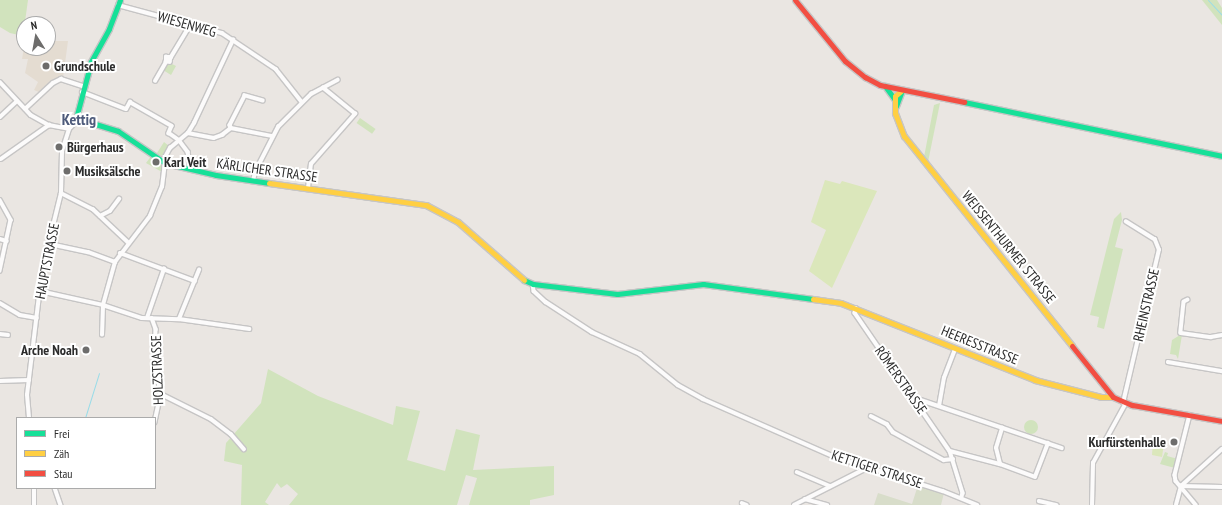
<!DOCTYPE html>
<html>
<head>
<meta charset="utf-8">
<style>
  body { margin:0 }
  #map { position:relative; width:1222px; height:505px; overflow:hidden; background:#eae6e2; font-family:"PT Sans Narrow",sans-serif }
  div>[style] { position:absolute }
  .education>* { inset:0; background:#e4dcd1 }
  .green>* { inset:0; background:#d1e3bd; transform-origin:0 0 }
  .round { border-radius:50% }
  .cemetery>* { inset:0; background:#d8ddca }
  .pitch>* { inset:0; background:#dbe7bb }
  .stream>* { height:1px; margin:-0.5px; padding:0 0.5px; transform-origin:0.5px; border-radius:0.5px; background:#9adce8 }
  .roads { filter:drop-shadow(1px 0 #c6c5c5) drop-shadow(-1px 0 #c6c5c5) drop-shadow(0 1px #c6c5c5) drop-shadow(0 -1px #c6c5c5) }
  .street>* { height:3.5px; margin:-1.75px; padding:0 1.75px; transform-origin:1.75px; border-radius:1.75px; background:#fcfbfb }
  .fast>* { height:5px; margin:-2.5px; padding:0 2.5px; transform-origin:2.5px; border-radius:2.5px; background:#16e098 }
  .slow>* { height:5px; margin:-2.5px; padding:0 2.5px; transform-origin:2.5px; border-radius:2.5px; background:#ffcf43 }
  .jam>* { height:5px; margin:-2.5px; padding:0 2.5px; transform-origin:2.5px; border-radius:2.5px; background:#f24e42 }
  .dots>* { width:11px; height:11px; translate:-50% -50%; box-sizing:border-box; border:2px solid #fff; border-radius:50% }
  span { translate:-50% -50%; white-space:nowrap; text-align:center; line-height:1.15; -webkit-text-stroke:4px #fff; paint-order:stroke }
  .street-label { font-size:14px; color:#2c2c2c }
  .poi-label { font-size:14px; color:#2c2c2c; font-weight:700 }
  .left { translate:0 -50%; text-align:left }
  .right { translate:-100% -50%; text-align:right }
  .quarter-label { font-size:16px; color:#4e5b7b; font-weight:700 }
  .legend { position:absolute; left:16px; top:417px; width:140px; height:72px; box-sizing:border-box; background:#fff; border:1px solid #ababab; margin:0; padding:5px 7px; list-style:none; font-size:12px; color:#2c2c2c }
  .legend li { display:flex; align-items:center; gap:8px; height:20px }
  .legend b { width:20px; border:1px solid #ababab }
  .north { position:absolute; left:16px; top:16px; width:40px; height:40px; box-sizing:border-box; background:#fff; border:1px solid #ababab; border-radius:50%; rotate:349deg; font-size:11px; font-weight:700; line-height:16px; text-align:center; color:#2c2c2c }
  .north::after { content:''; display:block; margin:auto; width:14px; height:18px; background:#6e6d6c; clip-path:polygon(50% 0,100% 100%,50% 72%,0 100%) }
</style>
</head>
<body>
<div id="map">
  <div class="education">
    <div style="clip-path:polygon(48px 41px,68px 41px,63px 78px,52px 81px,41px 93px,34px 90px,38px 82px,25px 73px,28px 59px,22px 59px,24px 47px,48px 48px)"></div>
  </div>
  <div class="green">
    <div style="clip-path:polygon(0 0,28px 0,23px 36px,10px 33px,0 27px)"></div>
    <div style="clip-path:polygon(1202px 0,1217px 0,1222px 8px,1222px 25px)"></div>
    <div style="clip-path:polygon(172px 64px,176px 66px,171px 75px,163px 70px,166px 65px)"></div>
    <div style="clip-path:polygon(940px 103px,928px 162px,924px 157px,934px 105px)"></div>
    <div style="left:360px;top:118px;width:19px;height:6px;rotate:35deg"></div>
    <div style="clip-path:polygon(164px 142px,169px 146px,162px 156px,157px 153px)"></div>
    <div style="clip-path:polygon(152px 155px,162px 163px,162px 172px,146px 163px)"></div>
    <div style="clip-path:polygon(1121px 212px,1122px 220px,1115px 247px,1123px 249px,1104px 329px,1097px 327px,1099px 317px,1090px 315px,1114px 219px)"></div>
    <div style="clip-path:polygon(1180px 335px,1182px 335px,1178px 359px,1176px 355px,1170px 354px,1172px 340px)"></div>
    <div style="clip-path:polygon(268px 369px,318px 396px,393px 425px,396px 406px,420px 411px,407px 460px,445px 471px,456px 429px,480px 435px,473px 470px,554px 466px,554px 495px,530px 500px,530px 505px,469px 505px,477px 478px,466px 475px,457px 505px,289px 505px,298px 494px,287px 484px,281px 488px,277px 483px,265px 502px,269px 505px,241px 505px,242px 465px,224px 461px,226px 443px,261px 403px)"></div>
    <div class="round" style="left:1024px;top:420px;width:14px;height:14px"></div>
    <div style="clip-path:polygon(1165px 452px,1168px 453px,1167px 456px,1178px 459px,1175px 468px,1160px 464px)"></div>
  </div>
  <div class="cemetery">
    <div style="clip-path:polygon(918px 485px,944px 493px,941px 505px,874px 505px,878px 493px,912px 504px)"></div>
  </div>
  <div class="pitch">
    <div style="clip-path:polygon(825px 180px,840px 184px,842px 181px,877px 191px,832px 288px,809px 271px,826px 230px,811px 222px)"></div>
    <div style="clip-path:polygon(1153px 441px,1164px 443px,1162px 457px,1152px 455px)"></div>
  </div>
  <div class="stream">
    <div style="left:1208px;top:0;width:21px;rotate:47deg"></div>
    <div style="left:85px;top:418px;width:47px;rotate:-72.7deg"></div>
  </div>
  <div class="roads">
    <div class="street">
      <div style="left:118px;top:5px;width:108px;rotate:15.1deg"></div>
      <div style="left:222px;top:33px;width:65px;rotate:33.7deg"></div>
      <div style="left:276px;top:69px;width:42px;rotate:51.8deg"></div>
      <div style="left:171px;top:57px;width:39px;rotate:-59deg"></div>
      <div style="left:155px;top:81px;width:22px;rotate:-60deg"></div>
      <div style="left:166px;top:62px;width:5px;rotate:-90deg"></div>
      <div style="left:166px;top:57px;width:5px"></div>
      <div style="left:171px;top:57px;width:5px;rotate:101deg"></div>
      <div style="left:170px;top:62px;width:4px;rotate:180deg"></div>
      <div style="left:0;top:82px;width:45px;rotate:46.8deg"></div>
      <div style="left:31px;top:115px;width:21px;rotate:29deg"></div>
      <div style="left:49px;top:125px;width:20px;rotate:11deg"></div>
      <div style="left:82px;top:92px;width:47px;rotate:21.1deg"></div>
      <div style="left:126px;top:109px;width:8px;rotate:-60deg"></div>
      <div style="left:130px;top:102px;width:48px;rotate:29.7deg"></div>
      <div style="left:172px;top:126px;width:8px;rotate:113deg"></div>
      <div style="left:169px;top:133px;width:12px;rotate:35deg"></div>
      <div style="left:179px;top:140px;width:15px;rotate:53deg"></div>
      <div style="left:188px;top:152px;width:17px;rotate:80deg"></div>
      <div style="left:263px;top:101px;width:19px;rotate:-164deg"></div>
      <div style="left:245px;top:96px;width:33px;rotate:117deg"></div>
      <div style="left:230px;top:125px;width:3px;rotate:72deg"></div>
      <div style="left:231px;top:128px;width:42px;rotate:11deg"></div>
      <div style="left:25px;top:109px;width:38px;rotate:-43deg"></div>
      <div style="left:53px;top:83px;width:9px;rotate:-27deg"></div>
      <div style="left:61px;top:79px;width:23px;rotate:18deg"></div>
      <div style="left:0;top:117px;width:23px;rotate:-43deg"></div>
      <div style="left:188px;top:133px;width:26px;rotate:11deg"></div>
      <div style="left:214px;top:138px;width:9px;rotate:-21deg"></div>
      <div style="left:222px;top:135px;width:11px;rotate:-38deg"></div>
      <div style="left:1px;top:159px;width:59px;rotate:-35.3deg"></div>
      <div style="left:163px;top:161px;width:15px;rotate:-62deg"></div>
      <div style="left:170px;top:148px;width:23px;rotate:-40deg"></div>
      <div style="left:188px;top:133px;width:12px;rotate:-59deg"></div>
      <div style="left:194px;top:123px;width:92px;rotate:-64.8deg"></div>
      <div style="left:253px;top:181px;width:9px;rotate:-77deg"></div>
      <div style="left:255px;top:172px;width:51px;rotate:-62.9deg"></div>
      <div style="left:278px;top:127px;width:47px;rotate:-45deg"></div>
      <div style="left:311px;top:94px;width:30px;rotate:-28deg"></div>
      <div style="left:308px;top:188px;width:24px;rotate:-83deg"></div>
      <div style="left:311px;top:164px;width:67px;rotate:-48.7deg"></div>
      <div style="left:355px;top:114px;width:41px;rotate:-140.9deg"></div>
      <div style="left:61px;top:193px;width:36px;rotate:27deg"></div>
      <div style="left:93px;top:209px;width:48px;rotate:43.3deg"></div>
      <div style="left:0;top:200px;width:23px;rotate:61deg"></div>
      <div style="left:11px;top:220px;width:52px;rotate:102.2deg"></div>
      <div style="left:100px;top:216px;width:11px;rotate:-27deg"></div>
      <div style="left:110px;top:211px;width:15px;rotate:-53deg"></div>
      <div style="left:0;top:239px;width:7px;rotate:16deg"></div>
      <div style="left:50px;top:244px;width:39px;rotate:12deg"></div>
      <div style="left:88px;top:252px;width:29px;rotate:20deg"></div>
      <div style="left:120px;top:253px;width:80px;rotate:20.5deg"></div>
      <div style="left:533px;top:284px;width:7px;rotate:82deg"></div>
      <div style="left:534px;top:291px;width:16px;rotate:43deg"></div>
      <div style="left:546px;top:302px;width:55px;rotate:33.1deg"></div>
      <div style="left:592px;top:332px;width:53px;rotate:24.6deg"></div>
      <div style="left:640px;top:354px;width:49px;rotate:39.2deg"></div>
      <div style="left:678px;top:385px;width:29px;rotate:29deg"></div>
      <div style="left:703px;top:399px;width:142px;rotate:23.7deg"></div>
      <div style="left:833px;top:456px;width:115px;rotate:17.7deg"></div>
      <div style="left:943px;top:491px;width:37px;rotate:22deg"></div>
      <div style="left:40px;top:291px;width:65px;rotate:12.5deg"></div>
      <div style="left:103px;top:305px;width:41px;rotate:18.4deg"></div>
      <div style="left:142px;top:318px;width:37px;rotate:2deg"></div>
      <div style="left:179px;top:319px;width:71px;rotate:8.1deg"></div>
      <div style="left:1188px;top:300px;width:4px;rotate:153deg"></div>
      <div style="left:1184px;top:302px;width:31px;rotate:96deg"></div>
      <div style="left:1181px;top:333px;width:30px;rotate:8deg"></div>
      <div style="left:1211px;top:337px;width:11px;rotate:-10deg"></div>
      <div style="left:0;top:303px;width:23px;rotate:31deg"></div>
      <div style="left:20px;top:315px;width:17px;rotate:10deg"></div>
      <div style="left:856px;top:308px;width:5px;rotate:101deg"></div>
      <div style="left:855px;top:313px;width:168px;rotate:55.5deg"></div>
      <div style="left:950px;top:451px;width:44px;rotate:72.8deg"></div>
      <div style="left:963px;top:493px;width:4px;rotate:104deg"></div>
      <div style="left:147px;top:318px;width:52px;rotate:-70.9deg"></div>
      <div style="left:152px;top:318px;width:12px;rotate:70deg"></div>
      <div style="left:156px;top:329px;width:28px;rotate:92deg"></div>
      <div style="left:155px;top:357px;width:37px;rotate:81deg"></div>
      <div style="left:161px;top:394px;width:29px;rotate:102deg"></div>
      <div style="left:179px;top:319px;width:53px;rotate:-67.8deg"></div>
      <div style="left:0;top:334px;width:8px;rotate:7deg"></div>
      <div style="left:102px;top:335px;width:30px;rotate:-88deg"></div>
      <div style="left:103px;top:305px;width:45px;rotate:-74.4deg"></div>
      <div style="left:115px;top:262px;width:58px;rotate:-52.7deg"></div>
      <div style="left:150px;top:216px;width:31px;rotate:-68deg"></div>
      <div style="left:162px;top:187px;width:24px;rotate:-83deg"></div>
      <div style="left:1168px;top:362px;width:55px;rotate:9.5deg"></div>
      <div style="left:0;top:381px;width:29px;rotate:-2deg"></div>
      <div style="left:161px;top:394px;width:56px;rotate:26.6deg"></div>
      <div style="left:211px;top:419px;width:25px;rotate:37deg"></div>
      <div style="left:231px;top:434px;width:20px;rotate:49deg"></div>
      <div style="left:915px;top:398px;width:155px;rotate:18.8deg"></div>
      <div style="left:1123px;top:403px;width:157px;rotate:-76.8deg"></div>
      <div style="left:1159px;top:250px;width:11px;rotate:-112deg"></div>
      <div style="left:1155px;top:240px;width:34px;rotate:-148deg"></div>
      <div style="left:939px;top:406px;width:28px;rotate:-80deg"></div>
      <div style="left:944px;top:378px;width:31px;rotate:-69deg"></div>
      <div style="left:1190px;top:415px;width:62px;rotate:104deg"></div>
      <div style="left:1175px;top:475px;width:6px;rotate:81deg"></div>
      <div style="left:1176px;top:481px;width:31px;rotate:50deg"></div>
      <div style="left:871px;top:416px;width:18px;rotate:27deg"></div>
      <div style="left:887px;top:424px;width:10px;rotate:53deg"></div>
      <div style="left:893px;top:432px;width:58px;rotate:28.8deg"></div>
      <div style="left:944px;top:460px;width:9px;rotate:-6deg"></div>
      <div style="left:29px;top:418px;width:23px;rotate:-95deg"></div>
      <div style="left:27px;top:395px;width:125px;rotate:-83.1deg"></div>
      <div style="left:42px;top:271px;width:80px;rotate:-76.3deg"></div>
      <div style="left:61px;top:193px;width:42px;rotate:-88.6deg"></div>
      <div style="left:62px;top:151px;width:23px;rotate:-72deg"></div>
      <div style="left:69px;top:129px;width:13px;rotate:-45deg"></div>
      <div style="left:950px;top:451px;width:52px;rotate:14.6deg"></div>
      <div style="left:1000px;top:464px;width:37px;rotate:20deg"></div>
      <div style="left:1035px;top:477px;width:36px;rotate:-69deg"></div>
      <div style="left:1000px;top:464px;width:16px;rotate:-104deg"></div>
      <div style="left:996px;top:448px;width:21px;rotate:-73deg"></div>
      <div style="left:797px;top:472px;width:36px;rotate:23deg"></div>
      <div style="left:1181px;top:486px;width:41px;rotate:1.4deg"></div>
      <div style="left:55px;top:488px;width:18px;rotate:71deg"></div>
      <div style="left:805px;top:499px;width:23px;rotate:15deg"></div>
      <div style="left:1039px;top:501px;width:18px;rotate:13deg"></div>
      <div style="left:742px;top:503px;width:5px;rotate:22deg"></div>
      <div style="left:34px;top:505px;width:17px;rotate:-90deg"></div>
      <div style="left:794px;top:505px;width:82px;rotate:-26.9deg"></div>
      <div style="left:1092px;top:505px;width:42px;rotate:-88.6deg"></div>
      <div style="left:1093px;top:463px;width:68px;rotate:-61.2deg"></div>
      <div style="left:1176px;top:505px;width:20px;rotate:-75deg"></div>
      <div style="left:1181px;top:486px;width:55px;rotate:-42.1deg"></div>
    </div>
    <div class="fast">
      <div style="left:120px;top:0;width:31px;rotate:111deg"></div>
      <div style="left:109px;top:29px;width:38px;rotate:119deg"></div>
      <div style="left:91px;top:62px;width:58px;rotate:105deg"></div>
      <div style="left:76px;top:118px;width:44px;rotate:17.2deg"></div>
      <div style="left:118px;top:131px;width:57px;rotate:34.2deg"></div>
      <div style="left:165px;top:163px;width:52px;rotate:13.2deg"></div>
      <div style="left:216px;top:175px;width:54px;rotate:8.6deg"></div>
      <div style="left:885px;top:86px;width:17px;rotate:54deg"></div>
      <div style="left:964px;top:102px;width:264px;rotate:11.8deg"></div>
      <div style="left:896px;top:106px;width:17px;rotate:-69deg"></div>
      <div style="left:524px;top:280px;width:10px;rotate:24deg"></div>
      <div style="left:533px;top:284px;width:85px;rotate:6.8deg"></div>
      <div style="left:617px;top:294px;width:87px;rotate:-6.6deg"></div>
      <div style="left:703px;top:284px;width:111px;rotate:7.8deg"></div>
    </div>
    <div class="slow">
      <div style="left:902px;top:90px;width:9px;rotate:139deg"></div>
      <div style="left:895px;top:96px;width:17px;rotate:90deg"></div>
      <div style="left:895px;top:113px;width:25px;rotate:69deg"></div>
      <div style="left:904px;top:136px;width:269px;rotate:51.3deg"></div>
      <div style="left:269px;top:183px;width:159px;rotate:8deg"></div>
      <div style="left:426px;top:205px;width:36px;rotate:28deg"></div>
      <div style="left:458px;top:222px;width:88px;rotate:41.3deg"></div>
      <div style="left:813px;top:299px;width:28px;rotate:8deg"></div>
      <div style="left:841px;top:303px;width:209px;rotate:21.6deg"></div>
      <div style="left:1035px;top:380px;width:68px;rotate:14.4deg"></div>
      <div style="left:1101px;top:397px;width:12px"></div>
    </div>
    <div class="jam">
      <div style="left:795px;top:0;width:79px;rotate:50.7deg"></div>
      <div style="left:845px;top:61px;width:26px;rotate:39deg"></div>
      <div style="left:865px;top:77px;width:17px;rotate:28deg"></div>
      <div style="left:880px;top:85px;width:86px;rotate:11.4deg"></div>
      <div style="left:1072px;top:346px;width:65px;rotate:51.2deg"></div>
      <div style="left:1113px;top:397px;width:21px;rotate:23deg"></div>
      <div style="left:1132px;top:405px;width:91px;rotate:10.1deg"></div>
    </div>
  </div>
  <div class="dots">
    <div style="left:46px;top:66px;background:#6e6d6c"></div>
    <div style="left:59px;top:147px;background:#6e6d6c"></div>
    <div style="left:156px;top:162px;background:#6e6d6c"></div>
    <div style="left:67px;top:171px;background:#6e6d6c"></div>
    <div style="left:86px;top:350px;background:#6e6d6c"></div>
    <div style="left:1174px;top:442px;background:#6e6d6c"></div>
  </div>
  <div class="street-label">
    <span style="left:187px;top:24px;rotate:16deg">WIESENWEG</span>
    <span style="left:267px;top:170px;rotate:8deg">KÄRLICHER STRASSE</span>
    <span style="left:1009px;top:247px;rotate:51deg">WEISSENTHURMER STRASSE</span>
    <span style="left:47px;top:261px;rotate:-79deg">HAUPTSTRASSE</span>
    <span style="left:1146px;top:305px;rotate:-77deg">RHEINSTRASSE</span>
    <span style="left:980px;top:345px;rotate:22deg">HEERESSTRASSE</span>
    <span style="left:157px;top:370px;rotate:-92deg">HOLZSTRASSE</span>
    <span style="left:901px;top:380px;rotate:55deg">RÖMERSTRASSE</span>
    <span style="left:877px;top:469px;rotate:18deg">KETTIGER STRASSE</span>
  </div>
  <div class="poi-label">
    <span class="left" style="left:54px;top:66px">Grundschule</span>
    <span class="left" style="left:67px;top:147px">Bürgerhaus</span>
    <span class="left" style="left:164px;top:162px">Karl Veit</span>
    <span class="left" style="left:75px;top:171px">Musiksälsche</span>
    <span class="right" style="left:78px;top:350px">Arche Noah</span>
    <span class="right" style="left:1166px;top:442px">Kurfürstenhalle</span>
  </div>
  <div class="quarter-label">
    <span style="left:79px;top:119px">Kettig</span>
  </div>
  <ul class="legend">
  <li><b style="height:5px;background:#16e098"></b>Frei</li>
  <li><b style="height:5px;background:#ffcf43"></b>Zäh</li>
  <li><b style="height:5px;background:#f24e42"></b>Stau</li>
  </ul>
  <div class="north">N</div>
</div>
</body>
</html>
